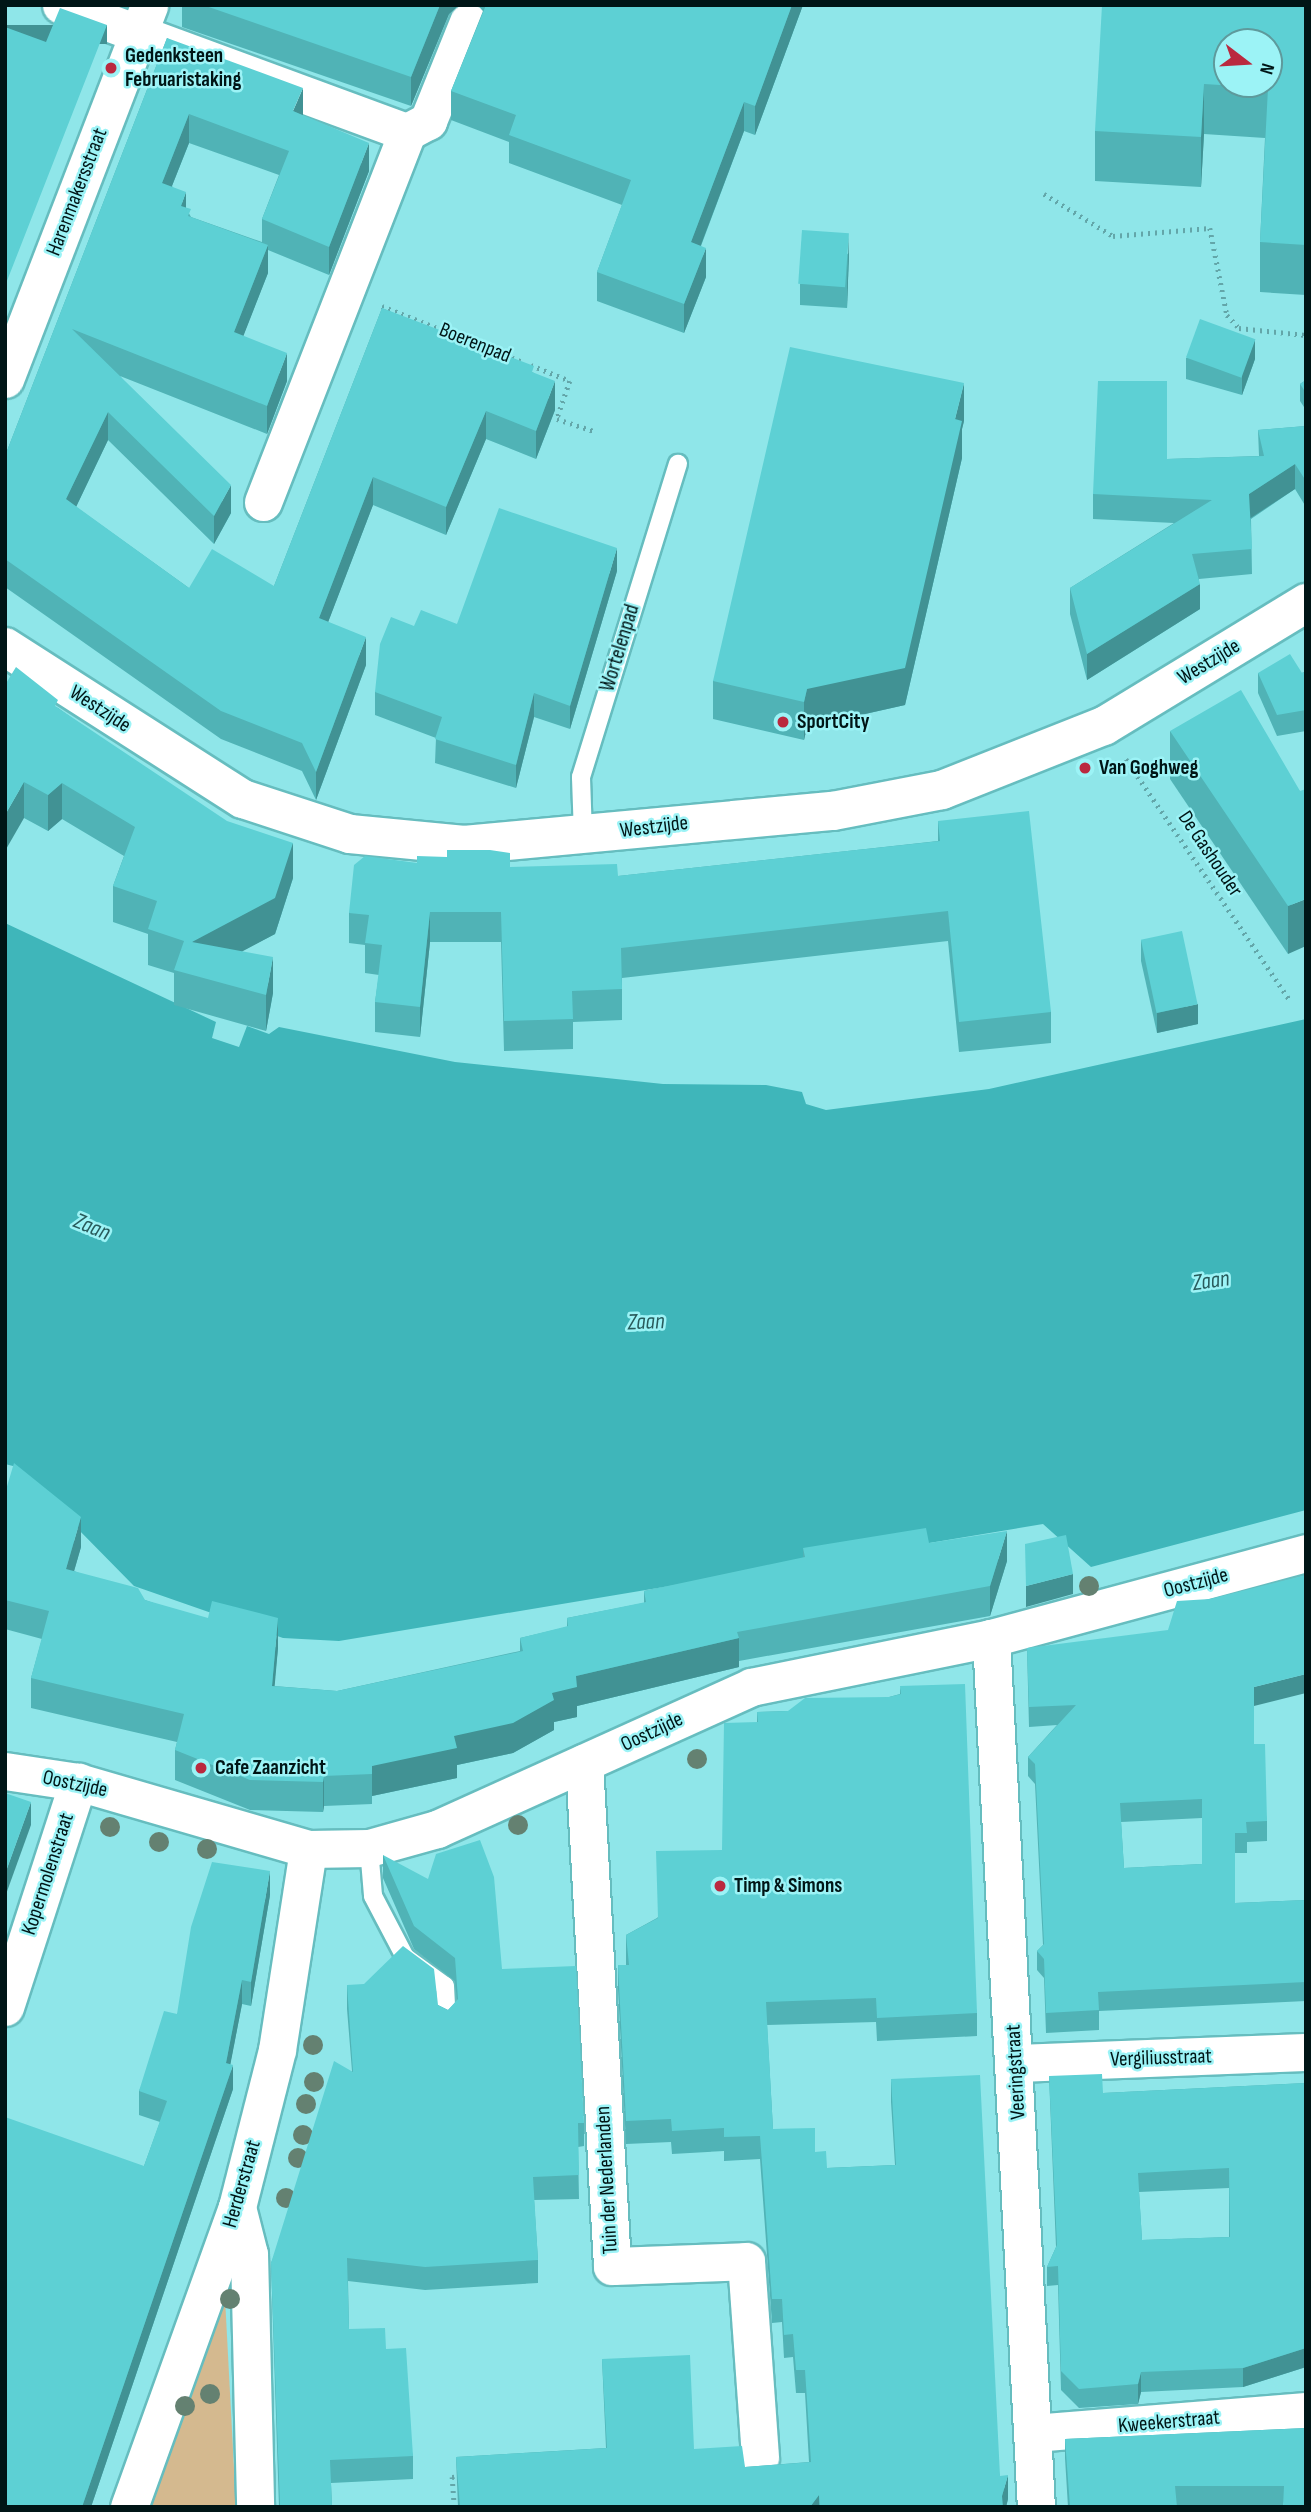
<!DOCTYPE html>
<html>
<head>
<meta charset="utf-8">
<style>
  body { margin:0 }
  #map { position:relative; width:1311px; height:2512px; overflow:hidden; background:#8fe6e9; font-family:"Sofia Sans Condensed",sans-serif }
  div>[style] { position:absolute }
  .green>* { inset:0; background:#d4b98f }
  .water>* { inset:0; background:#3fb6ba }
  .path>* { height:4.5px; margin-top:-2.25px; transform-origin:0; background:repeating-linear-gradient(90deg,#63a6a9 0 2px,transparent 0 7px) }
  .roads { filter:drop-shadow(2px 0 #66bdbf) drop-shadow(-2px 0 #66bdbf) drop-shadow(0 2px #66bdbf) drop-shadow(0 -2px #66bdbf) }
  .service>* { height:18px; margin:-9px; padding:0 9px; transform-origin:9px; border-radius:9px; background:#fff }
  .minor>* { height:37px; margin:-18.5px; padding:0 18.5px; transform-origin:18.5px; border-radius:18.5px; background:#fff }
  .tertiary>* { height:38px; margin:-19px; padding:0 19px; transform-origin:19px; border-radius:19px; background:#fff }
  .trees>* { width:20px; height:20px; margin:-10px; border-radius:50%; background:#648171 }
  .wall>* { inset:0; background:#50b3b6 }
  .shaded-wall>* { inset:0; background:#419294; transform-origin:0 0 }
  .building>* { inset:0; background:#5dd0d4; transform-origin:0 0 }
  .dots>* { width:19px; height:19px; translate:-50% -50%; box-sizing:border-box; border:4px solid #9cf3f6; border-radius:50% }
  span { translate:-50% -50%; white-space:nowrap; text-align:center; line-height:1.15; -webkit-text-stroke:5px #9cf3f6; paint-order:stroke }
  .poi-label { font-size:21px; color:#001516; font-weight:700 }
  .left { translate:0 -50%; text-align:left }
  .street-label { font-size:21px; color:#001516 }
  .water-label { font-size:23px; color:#295b5c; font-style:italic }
  .frame { position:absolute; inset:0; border:7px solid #001516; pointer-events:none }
  .north { position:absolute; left:1213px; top:28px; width:70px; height:70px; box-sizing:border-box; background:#9cf3f6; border:2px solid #5e9a9c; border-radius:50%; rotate:107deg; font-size:19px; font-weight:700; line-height:28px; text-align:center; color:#001516 }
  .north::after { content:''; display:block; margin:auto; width:24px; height:32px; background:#ba293f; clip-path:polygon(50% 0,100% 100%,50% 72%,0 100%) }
</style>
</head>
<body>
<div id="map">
  <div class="green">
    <div style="clip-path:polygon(212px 2293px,225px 2298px,236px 2507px,143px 2507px)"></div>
  </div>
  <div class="water">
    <div style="clip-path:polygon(5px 923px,216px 1022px,212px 1038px,239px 1047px,247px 1026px,269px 1034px,279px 1027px,455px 1062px,663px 1084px,766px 1085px,802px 1092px,806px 1104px,826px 1110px,989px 1089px,1306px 1019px,1306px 1510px,1091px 1567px,1043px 1524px,339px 1641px,283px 1638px,134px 1586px,17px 1467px,5px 1464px)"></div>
  </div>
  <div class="path">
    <div style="left:1044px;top:194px;width:81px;rotate:31.3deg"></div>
    <div style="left:1113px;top:236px;width:97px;rotate:-4.7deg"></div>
    <div style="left:1210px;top:228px;width:89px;rotate:78.9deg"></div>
    <div style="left:1227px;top:315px;width:18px;rotate:47deg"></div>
    <div style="left:1239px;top:328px;width:67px;rotate:6deg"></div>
    <div style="left:382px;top:306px;width:149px;rotate:21.7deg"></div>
    <div style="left:531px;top:365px;width:42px;rotate:22.3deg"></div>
    <div style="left:570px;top:381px;width:40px;rotate:108.9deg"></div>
    <div style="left:557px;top:419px;width:40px;rotate:18deg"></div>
    <div style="left:1126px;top:759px;width:292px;rotate:55.8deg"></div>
    <div style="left:454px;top:2507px;width:30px;rotate:-94deg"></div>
    <div style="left:452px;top:2477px;width:10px;rotate:-6deg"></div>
  </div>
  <div class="roads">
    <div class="service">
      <div style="left:583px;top:835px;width:58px;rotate:-92deg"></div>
      <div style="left:581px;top:777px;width:328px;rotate:-72.8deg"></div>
      <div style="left:369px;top:1848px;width:48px;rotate:85.2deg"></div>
      <div style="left:373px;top:1896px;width:69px;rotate:62.3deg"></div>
      <div style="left:405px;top:1957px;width:49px;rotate:35.9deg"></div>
      <div style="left:445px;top:1986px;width:36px;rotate:87deg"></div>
    </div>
    <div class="minor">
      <div style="left:61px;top:5px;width:369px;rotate:20.2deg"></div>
      <div style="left:5px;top:379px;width:401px;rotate:-68.9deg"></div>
      <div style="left:263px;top:502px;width:397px;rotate:-68.7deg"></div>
      <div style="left:407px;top:132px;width:24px;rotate:-28deg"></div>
      <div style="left:428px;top:121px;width:107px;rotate:-68deg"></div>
      <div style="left:991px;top:1638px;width:870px;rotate:87.04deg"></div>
      <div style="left:584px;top:1763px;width:504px;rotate:86.81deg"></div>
      <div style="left:612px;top:2266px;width:134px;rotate:-2.1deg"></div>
      <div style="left:746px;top:2261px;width:197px;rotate:85.9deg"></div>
      <div style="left:5px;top:1771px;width:74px;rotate:8.6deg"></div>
      <div style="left:78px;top:1782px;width:240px;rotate:16.2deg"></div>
      <div style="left:308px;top:1849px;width:61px;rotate:-0.9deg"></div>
      <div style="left:369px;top:1848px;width:71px;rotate:-15.6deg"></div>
      <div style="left:437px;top:1829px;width:345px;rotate:-24.3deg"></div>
      <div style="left:751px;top:1687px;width:245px;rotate:-11.5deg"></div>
      <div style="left:991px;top:1638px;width:326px;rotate:-15.1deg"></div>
      <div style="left:5px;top:2007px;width:237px;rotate:-72deg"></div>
      <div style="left:1016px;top:2063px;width:290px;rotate:-2.2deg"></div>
      <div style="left:237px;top:2207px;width:49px;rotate:75.7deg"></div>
      <div style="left:249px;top:2254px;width:253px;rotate:88.6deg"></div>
      <div style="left:1033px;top:2433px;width:274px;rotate:-4.6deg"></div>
      <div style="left:129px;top:2507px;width:319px;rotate:-70.2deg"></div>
      <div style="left:237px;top:2207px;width:162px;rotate:-75.7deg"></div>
      <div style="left:277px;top:2050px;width:203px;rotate:-81.2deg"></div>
    </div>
    <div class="tertiary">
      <div style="left:5px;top:647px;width:282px;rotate:32.6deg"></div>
      <div style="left:243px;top:799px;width:113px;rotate:18.1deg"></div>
      <div style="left:350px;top:834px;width:115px;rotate:5.5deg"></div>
      <div style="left:464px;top:845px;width:371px;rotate:-5.3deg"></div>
      <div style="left:833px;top:811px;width:111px;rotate:-10.9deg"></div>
      <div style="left:942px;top:790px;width:174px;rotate:-21.6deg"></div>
      <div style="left:1104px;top:726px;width:237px;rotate:-31.3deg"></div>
    </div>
  </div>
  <div class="trees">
    <div style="left:1089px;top:1586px"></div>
    <div style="left:697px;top:1759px"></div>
    <div style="left:518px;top:1825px"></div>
    <div style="left:110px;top:1827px"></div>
    <div style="left:159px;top:1842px"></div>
    <div style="left:207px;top:1849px"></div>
    <div style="left:313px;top:2045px"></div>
    <div style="left:314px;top:2082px"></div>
    <div style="left:306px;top:2104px"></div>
    <div style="left:303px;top:2135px"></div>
    <div style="left:298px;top:2158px"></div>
    <div style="left:286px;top:2198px"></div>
    <div style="left:230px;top:2299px"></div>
    <div style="left:210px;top:2394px"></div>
    <div style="left:185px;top:2406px"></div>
  </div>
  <div class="wall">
    <div style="clip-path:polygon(182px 5px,459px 5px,449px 14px,411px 106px,182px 27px)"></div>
    <div style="clip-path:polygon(478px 5px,803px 5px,755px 135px,744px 131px,701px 246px,706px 277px,684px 333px,597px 301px,597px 272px,622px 205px,509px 163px,509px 142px,451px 120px,451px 91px,483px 11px)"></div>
    <div style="clip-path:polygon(1306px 5px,1306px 295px,1260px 292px,1260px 242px,1265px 138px,1204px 134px,1201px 187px,1095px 181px,1095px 131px)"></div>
    <div style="clip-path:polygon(evenodd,167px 38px,303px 116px,369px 171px,329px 275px,268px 250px,268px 273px,243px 336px,287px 381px,267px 434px,120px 376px,231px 513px,214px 544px,108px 440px,76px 507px,189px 588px,274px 586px,382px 308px,534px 373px,555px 410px,536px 459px,486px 439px,446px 535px,373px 505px,328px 622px,366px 665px,316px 800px,302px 771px,221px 739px,5px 587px,5px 456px,167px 38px,189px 143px,279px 175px,262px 219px,262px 242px,191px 217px,186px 208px,172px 186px,189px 143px)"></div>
    <div style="clip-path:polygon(849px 253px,847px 308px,800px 305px,800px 284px)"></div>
    <div style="clip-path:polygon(1186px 358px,1255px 359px,1242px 395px,1186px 379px)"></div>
    <div style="clip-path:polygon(1306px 380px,1306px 410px,1300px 401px,1300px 384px)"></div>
    <div style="clip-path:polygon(964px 421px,962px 429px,962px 458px,905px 705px,807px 727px,804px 740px,713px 719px,713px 681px)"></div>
    <div style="clip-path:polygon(1306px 426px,1306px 507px,1295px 489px,1251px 519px,1252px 574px,1199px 579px,1200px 609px,1087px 680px,1070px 614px,1070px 588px,1174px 523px,1093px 519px,1093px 494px,1167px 459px,1259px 456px,1258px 430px)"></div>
    <div style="clip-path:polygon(617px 571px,570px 729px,534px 717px,516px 788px,435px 763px,436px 738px,375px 715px,375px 692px,414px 626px,457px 624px)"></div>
    <div style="clip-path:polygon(1306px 671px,1306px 731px,1277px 736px,1258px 693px,1258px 673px,1302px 673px)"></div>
    <div style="clip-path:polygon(5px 685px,58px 708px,293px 878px,275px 934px,242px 951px,273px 993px,266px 1031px,174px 1005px,174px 973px,148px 965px,148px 934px,113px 922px,113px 886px,124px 856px,62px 819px,48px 831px,24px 818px)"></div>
    <div style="clip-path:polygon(1170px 731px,1300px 791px,1288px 954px,1170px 779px)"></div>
    <div style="clip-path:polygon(938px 821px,1051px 1012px,1051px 1043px,959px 1052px,948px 941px,622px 978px,622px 1020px,573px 1022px,573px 1049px,504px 1051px,501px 942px,430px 942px,420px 1037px,375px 1032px,375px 1002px,379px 975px,365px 973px,365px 945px,349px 943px,349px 913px,417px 863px,510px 867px,618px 876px,938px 841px)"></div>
    <div style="clip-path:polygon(1141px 940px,1198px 1024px,1157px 1033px,1141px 961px)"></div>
    <div style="clip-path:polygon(5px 1493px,81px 1547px,74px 1571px,145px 1600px,278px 1648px,274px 1686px,337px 1691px,520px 1651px,520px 1638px,567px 1627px,567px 1618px,644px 1603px,644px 1591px,803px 1558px,803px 1548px,929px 1543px,1007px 1561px,990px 1616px,739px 1661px,739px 1667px,577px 1706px,577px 1717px,554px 1722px,554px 1730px,513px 1753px,457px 1765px,457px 1778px,372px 1796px,372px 1804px,324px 1806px,323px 1812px,250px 1810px,175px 1780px,175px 1750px,177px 1742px,31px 1708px,31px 1678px,42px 1639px,5px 1629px)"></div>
    <div style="clip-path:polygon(evenodd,1027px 1648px,1254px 1706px,1254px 1744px,1267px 1821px,1267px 1841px,1247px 1842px,1247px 1853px,1235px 1853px,1235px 1903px,1306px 1900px,1306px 2001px,1099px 2011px,1099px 2030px,1046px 2033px,1044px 1978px,1037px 1970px,1037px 1951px,1043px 1945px,1035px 1784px,1028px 1776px,1028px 1757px,1057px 1725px,1029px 1727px,1027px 1648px,1202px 1818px,1202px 1864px,1124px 1868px,1121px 1822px,1202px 1818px)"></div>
    <div style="clip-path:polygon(900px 1686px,977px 2013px,977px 2036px,877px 2041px,876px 2022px,767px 2025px,773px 2129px,815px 2152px,827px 2168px,895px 2165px,891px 2102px,891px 2079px,1000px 2476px,1008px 2499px,1006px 2507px,458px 2507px,456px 2457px,606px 2448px,602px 2359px,694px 2449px,745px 2467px,809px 2462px,805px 2393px,796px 2393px,793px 2357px,784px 2358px,782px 2322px,772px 2323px,760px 2159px,724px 2161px,724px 2151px,672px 2154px,671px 2142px,626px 2144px,618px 1989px,618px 1965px,626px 1965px,626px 1935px,657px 1918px,722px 1850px,757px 1722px,757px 1712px,788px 1711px,889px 1697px,900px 1694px)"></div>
    <div style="clip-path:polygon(383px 1855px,502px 1969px,584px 2123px,584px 2146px,578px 2147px,579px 2199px,534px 2200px,538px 2260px,538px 2283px,425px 2290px,348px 2281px,349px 2329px,386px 2349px,413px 2456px,413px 2479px,331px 2483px,332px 2507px,279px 2507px,271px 2263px,352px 2071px,347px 2009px,347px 1985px,438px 2005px,448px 2010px,457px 2001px,455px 1981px,414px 1949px,383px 1878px)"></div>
    <div style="clip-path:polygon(270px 1895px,251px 2006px,242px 2004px,230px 2065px,233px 2089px,91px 2507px,5px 2507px,144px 2166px,160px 2122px,139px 2115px,139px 2091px,177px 2014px)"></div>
    <div style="clip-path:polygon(evenodd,1049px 2076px,1103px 2093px,1306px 2083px,1306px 2367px,1243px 2387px,1141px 2392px,1138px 2404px,1079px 2408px,1061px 2390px,1058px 2285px,1047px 2286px,1047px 2267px,1056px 2247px,1049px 2076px,1229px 2188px,1229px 2237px,1142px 2240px,1139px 2192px,1229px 2188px)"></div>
    <div style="clip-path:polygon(1306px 2428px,1283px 2505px,1176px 2505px,1177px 2507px,1068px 2507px,1065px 2458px,1065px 2439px)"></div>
  </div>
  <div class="shaded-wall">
    <div style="clip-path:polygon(440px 5px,459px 5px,449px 14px,411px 106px,411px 77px)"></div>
    <div style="clip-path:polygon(792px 5px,803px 5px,755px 135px,755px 106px)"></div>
    <div style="left:107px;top:25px;width:19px;height:280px;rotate:90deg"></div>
    <div style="clip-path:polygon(1204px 84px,1204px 134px,1201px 187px,1201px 137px)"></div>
    <div style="clip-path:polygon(303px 88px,303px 116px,293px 111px)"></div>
    <div style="clip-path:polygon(744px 102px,744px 131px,691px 271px,691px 242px)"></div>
    <div style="clip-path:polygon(189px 114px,189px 143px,162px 211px,162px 183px)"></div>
    <div style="clip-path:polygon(369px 143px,369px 171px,329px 275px,329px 247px)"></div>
    <div style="clip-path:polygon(186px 192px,186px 220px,181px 206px)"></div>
    <div style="clip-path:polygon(849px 233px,849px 253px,847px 308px,847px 287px)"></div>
    <div style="clip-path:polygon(268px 245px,268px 273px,234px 360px,234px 332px)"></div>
    <div style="clip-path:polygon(706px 248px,706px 277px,684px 333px,684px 304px)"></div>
    <div style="clip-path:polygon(1255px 339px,1255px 359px,1242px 395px,1242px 374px)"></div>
    <div style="clip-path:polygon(287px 353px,287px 381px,267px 434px,267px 406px)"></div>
    <div style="clip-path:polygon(555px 381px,555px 410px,536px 459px,536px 431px)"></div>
    <div style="clip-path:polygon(964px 383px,964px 421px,962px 429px,962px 458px,905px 705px,807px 727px,804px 740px,804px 702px,807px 689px,955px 419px)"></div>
    <div style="clip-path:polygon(486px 411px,486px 439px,446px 535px,446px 507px)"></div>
    <div style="clip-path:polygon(108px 412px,108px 440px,66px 528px,66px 499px)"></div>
    <div style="clip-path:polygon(1295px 464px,1295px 489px,1249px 519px,1249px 494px)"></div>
    <div style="clip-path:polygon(373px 477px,373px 505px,319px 646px,319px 618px)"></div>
    <div style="clip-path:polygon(231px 485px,231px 513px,214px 544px,214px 516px)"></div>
    <div style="clip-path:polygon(617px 548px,617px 571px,570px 729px,570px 706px)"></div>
    <div style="clip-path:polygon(1200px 584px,1200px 609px,1087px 680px,1087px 654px)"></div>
    <div style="clip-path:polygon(366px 637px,366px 665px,316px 800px,316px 772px)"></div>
    <div style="clip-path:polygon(534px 693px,534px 717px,516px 788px,516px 765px)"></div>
    <div style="clip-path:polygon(24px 782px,24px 818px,5px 851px,5px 815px)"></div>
    <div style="clip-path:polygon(62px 783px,62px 819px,48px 831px,48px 795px)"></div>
    <div style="clip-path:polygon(293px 843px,293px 878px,275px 934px,196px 976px,192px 942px)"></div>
    <div style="clip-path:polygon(1306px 899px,1306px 946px,1288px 954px,1288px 906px)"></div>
    <div style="clip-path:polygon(430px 912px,430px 942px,420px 1037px,420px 1007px)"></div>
    <div style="clip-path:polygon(273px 957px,273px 993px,266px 1031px,266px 995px)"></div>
    <div style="clip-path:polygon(1198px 1004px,1198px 1024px,1157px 1033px,1157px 1013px)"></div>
    <div style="clip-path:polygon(81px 1517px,81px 1547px,66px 1599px,66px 1569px)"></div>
    <div style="clip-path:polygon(1007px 1531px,1007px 1561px,990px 1616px,990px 1586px)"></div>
    <div style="clip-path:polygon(1073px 1574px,1073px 1594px,1026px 1607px,1026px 1586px)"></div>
    <div style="clip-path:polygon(278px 1618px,278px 1648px,272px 1716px,272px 1686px)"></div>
    <div style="clip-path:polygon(739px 1638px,739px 1667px,577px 1706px,577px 1717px,554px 1722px,554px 1730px,513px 1753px,457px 1765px,457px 1778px,372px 1796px,372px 1804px,372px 1766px,454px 1736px,552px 1693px,576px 1676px)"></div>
    <div style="clip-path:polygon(1306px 1674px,1306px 1693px,1254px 1706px,1254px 1687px)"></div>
    <div style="clip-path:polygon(324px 1776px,324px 1806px,323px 1812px,323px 1782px)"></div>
    <div style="clip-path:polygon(31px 1802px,31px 1825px,5px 1897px,5px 1874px)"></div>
    <div style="clip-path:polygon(270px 1871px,270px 1895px,251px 2006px,251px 1982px)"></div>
    <div style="clip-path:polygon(242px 1980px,242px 2004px,226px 2087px,226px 2063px)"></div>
    <div style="clip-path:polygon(233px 2065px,233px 2089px,91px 2507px,82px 2507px)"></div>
    <div style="clip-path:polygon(1306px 2348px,1306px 2367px,1243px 2387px,1243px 2368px)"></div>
    <div style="clip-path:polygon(1141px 2372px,1141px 2392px,1138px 2404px,1138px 2384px)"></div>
    <div style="clip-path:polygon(1008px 2475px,1008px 2499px,1006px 2507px,1002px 2507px,1002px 2496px)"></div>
    <div style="clip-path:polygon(819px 2495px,819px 2507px,810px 2507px)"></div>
  </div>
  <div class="building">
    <div style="clip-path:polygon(203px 5px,440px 5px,411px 77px)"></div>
    <div style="clip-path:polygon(486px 5px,792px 5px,755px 106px,744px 102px,691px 242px,706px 248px,684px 304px,597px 272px,631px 180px,509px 135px,516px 115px,451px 91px)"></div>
    <div style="clip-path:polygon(evenodd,1102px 5px,1306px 5px,1306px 245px,1260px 242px,1268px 88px,1204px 84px,1201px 137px,1095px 131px,1102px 5px,1227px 42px,1269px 42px,1269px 84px,1227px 84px,1227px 42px)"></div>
    <div style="clip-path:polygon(60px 8px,107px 25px,5px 286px,5px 27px,46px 42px)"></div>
    <div style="clip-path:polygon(167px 38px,303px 88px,293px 111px,369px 143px,329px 247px,262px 219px,289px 151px,189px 114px,162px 183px,186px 192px,181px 206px,191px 209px,188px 216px,268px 245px,234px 332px,287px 353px,267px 406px,72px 329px,231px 485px,214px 516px,108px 412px,66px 499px,189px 588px,212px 549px,274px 586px,382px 308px,534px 366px,532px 372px,555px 381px,536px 431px,486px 411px,446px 507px,373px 477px,319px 618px,366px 637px,316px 772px,302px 743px,221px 711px,5px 559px,5px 456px)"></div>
    <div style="left:802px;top:230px;width:47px;height:54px;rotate:4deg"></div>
    <div style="left:1200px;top:319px;width:59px;height:41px;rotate:20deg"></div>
    <div style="clip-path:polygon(790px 347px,964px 383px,955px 419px,962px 421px,905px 668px,807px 689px,804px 702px,713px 681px)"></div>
    <div style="clip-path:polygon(1306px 380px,1306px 393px,1300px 384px)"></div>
    <div style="clip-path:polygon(1098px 381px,1167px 381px,1167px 459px,1264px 456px,1258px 430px,1306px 426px,1306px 481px,1295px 464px,1249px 494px,1252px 549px,1192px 554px,1200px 584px,1087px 654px,1070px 588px,1212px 500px,1093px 494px)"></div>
    <div style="clip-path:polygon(499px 508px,617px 548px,570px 706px,534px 693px,516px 765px,435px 739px,442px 717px,375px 692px,380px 644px,391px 617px,414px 626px,421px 610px,457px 624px)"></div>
    <div style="clip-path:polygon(1290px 654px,1302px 673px,1306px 671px,1306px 710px,1277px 715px,1258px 673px)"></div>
    <div style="clip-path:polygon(16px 667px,58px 700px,55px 706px,227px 821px,293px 843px,275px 898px,192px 942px,273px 957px,266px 995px,174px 970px,184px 941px,148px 929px,157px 901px,113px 886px,135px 827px,62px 783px,48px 795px,24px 782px,5px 815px,5px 685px)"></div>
    <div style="clip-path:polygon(1241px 690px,1300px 791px,1306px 789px,1306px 899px,1288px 906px,1170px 731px)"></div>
    <div style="clip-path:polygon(1029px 811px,1051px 1012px,959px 1022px,948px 911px,621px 948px,622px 989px,572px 991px,573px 1019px,504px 1021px,501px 912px,430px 912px,420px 1007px,375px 1002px,382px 945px,365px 943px,369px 915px,349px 913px,354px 865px,365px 856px,417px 863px,417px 856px,447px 857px,447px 850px,490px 850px,510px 853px,510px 867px,617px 864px,618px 876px,940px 841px,938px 821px)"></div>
    <div style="left:1182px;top:931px;width:75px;height:42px;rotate:78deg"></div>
    <div style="clip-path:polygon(14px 1463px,81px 1517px,66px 1569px,138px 1588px,145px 1600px,208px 1618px,212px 1601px,278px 1618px,272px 1686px,337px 1691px,523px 1651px,520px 1638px,568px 1626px,567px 1618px,646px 1602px,644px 1591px,805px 1557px,803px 1548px,926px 1528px,929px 1543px,1007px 1531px,990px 1586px,737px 1632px,739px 1638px,576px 1676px,577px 1687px,552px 1693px,554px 1700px,513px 1723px,454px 1736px,457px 1748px,372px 1766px,372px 1774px,324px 1776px,323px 1782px,250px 1780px,175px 1750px,184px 1714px,31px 1678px,49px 1611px,5px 1600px,5px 1493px)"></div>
    <div style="clip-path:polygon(1066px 1535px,1073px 1574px,1026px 1586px,1025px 1544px)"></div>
    <div style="clip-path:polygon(evenodd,1306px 1575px,1306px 1674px,1254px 1687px,1254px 1744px,1265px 1744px,1267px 1821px,1246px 1822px,1247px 1833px,1235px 1833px,1235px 1903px,1306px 1900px,1306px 1982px,1098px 1992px,1099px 2010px,1046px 2013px,1044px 1959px,1037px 1951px,1044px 1944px,1035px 1764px,1028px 1757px,1076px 1705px,1029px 1707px,1027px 1648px,1168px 1630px,1177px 1601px,1210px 1599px,1306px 1575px,1202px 1799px,1202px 1864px,1124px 1868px,1120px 1803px,1202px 1799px)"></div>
    <div style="clip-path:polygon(965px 1684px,977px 2013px,877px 2018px,876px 1998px,766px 2002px,773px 2129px,815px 2128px,815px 2152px,826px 2151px,827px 2168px,896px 2165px,891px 2079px,980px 2075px,1000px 2476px,1008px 2475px,1002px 2496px,1003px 2507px,820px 2507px,819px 2495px,810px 2507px,460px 2507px,456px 2457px,607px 2448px,602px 2359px,690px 2355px,694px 2449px,742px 2446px,745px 2467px,811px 2462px,805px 2370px,796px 2370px,793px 2334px,784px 2335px,782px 2299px,772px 2299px,760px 2136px,724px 2137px,724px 2128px,672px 2131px,671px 2119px,626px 2121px,618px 1965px,629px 1965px,626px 1935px,658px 1918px,656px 1851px,722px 1850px,724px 1723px,758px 1722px,757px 1712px,788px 1711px,805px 1698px,889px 1697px,901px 1694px,900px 1686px)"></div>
    <div style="clip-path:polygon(5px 1793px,31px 1802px,5px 1874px)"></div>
    <div style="clip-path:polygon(480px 1840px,494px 1877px,502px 1969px,576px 1966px,584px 2123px,578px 2123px,579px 2175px,533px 2177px,538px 2260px,425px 2267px,347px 2258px,349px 2329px,385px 2328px,386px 2349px,406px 2348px,413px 2456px,330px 2460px,332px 2507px,280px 2507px,271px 2263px,334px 2061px,353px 2072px,347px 1985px,364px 1984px,403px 1946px,434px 1969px,438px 2005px,448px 2010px,458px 1999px,455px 1958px,414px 1926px,383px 1855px,428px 1879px,436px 1854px)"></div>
    <div style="clip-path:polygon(212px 1862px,270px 1871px,251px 1982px,242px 1980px,226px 2063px,233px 2065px,82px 2507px,5px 2507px,5px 2117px,144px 2166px,167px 2101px,139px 2091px,164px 2011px,177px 2014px,191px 1927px)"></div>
    <div style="clip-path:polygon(evenodd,1102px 2074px,1103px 2093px,1306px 2083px,1306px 2348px,1243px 2368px,1141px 2372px,1138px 2384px,1079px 2389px,1061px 2371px,1058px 2266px,1047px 2267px,1057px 2245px,1049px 2076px,1102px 2074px,1229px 2168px,1230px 2237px,1142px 2240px,1138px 2173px,1229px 2168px)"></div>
    <div style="clip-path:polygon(1306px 2428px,1306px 2507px,1283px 2507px,1284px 2486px,1175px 2486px,1177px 2507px,1070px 2507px,1065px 2439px)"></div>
  </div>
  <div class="dots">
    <div style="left:111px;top:68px;background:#ba293f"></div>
    <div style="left:783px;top:722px;background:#ba293f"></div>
    <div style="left:1085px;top:768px;background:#ba293f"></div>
    <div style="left:201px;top:1768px;background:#ba293f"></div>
    <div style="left:720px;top:1886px;background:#ba293f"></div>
  </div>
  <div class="poi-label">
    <span class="left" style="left:125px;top:68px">Gedenksteen<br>Februaristaking</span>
    <span class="left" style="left:797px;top:722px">SportCity</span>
    <span class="left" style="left:1099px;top:768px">Van Goghweg</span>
    <span class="left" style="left:215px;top:1768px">Cafe Zaanzicht</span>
    <span class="left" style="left:734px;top:1886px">Timp &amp; Simons</span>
  </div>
  <div class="street-label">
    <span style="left:77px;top:192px;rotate:-69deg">Harenmakersstraat</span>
    <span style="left:475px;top:343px;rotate:22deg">Boerenpad</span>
    <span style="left:620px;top:648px;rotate:-73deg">Wortelenpad</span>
    <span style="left:1209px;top:662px;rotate:-31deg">Westzijde</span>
    <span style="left:100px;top:709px;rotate:33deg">Westzijde</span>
    <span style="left:654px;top:827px;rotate:-7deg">Westzijde</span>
    <span style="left:1210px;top:854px;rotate:56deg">De Gashouder</span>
    <span style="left:1196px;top:1583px;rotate:-15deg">Oostzijde</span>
    <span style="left:652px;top:1732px;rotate:-25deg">Oostzijde</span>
    <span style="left:75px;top:1784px;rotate:12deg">Oostzijde</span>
    <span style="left:48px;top:1874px;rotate:-72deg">Kopermolenstraat</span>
    <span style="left:1161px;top:2058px;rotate:-2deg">Vergiliusstraat</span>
    <span style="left:1016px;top:2072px;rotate:-93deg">Veeringstraat</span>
    <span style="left:607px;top:2180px;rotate:-93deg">Tuin der Nederlanden</span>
    <span style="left:242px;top:2184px;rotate:-74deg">Herderstraat</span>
    <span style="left:1169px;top:2422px;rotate:-5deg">Kweekerstraat</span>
  </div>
  <div class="water-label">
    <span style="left:92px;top:1227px;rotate:22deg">Zaan</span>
    <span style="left:1211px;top:1281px;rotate:-8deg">Zaan</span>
    <span style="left:646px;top:1322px;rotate:-2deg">Zaan</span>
  </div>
  <div class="frame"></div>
  <div class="north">N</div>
</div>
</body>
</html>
